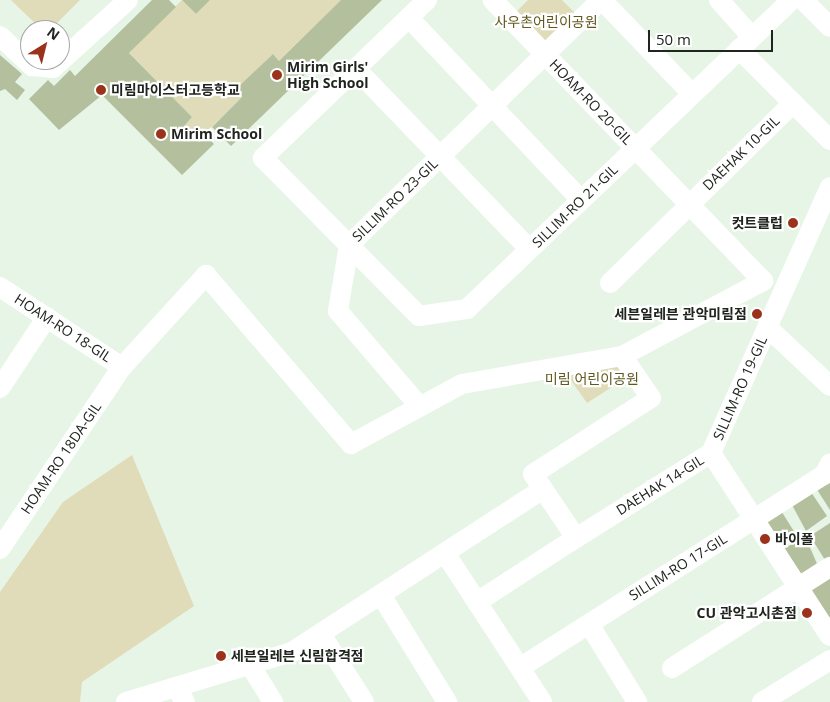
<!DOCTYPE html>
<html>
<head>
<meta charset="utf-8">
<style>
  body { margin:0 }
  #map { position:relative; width:830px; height:702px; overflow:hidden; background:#e7f5e6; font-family:"Open Sans","Noto Sans KR",sans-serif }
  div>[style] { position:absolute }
  .green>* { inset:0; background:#e0dbb9 }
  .building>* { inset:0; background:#b4bf9e; transform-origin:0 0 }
  .minor>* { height:20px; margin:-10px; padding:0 10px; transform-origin:10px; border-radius:10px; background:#fff }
  .dots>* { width:14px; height:14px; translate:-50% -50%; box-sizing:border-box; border:2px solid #fff; border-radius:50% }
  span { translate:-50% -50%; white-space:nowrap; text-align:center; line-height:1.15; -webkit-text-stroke:4.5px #fff; paint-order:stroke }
  .park-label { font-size:14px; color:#61581f }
  .poi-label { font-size:14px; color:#20251f; font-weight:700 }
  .left { translate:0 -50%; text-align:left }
  .right { translate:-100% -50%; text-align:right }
  .street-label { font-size:14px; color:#20251f }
  .north { position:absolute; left:20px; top:20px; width:50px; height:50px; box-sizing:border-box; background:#fff; border:1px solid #a6a8a5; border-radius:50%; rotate:36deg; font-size:14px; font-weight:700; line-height:20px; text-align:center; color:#20251f }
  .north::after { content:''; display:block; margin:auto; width:18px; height:22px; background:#9b321c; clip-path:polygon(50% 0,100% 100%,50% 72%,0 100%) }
  .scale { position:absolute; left:648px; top:30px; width:125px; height:22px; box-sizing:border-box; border:2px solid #20251f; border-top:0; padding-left:6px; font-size:15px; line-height:18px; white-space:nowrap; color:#20251f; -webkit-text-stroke:4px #fff; paint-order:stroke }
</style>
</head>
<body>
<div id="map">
  <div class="green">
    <div style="clip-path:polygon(11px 0,80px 0,50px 30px,42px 30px)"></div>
    <div style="clip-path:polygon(182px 0,196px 14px,210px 0,341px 0,279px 61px,273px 54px,236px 90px,242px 97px,204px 134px,196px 125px,189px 132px,184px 126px,192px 117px,129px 53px)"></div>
    <div style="clip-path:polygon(528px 0,562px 0,581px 19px,545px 54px,510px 18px)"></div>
    <div style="clip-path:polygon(622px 356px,634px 373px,587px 403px,561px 366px)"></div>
    <div style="clip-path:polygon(132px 455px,194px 606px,82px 682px,80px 702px,0 702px,0 592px,63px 502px)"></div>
  </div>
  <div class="building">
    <div style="clip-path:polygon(152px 0,169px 0,176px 7px,129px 53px,192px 117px,184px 126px,189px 132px,196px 125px,214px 144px,182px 175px,102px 95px,59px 130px,29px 99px,48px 80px,54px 86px,70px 70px,75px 76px)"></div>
    <div style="clip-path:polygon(182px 0,210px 0,196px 14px)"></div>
    <div style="clip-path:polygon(341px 0,382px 0,231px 146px,212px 127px,242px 97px,235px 90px,273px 54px,279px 61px)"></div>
    <div style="clip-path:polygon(0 55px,22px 74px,15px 82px,25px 90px,17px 100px,5px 89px,0 91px)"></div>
    <div style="clip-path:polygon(830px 478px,830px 510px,816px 488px)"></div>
    <div style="clip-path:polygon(811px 492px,827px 516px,806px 531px,791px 503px)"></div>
    <div style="left:780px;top:509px;width:31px;height:18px;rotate:58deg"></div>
    <div style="clip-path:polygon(830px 523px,830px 557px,825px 560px,810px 536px)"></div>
    <div style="clip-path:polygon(805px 536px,818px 566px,802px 576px,784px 549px)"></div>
    <div style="clip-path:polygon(830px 578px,830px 622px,808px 588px)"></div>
  </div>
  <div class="minor">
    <div style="left:427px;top:0;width:228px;rotate:136.1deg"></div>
    <div style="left:263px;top:158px;width:222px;rotate:45.4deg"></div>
    <div style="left:419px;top:316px;width:49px;rotate:-8.3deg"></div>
    <div style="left:467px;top:309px;width:448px;rotate:-43.6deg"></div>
    <div style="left:602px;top:0;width:130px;rotate:46.2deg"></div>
    <div style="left:719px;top:0;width:50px;rotate:48.3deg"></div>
    <div style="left:803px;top:0;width:38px;rotate:45deg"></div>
    <div style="left:409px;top:18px;width:250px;rotate:46.6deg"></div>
    <div style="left:0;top:36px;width:44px;rotate:43.2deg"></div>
    <div style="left:32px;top:66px;width:21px;rotate:5deg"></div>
    <div style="left:53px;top:68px;width:101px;rotate:-42.2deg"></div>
    <div style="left:739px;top:49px;width:129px;rotate:45deg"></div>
    <div style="left:356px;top:69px;width:250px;rotate:46.1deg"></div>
    <div style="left:349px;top:245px;width:351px;rotate:-44.2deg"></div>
    <div style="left:349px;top:245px;width:67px;rotate:99.5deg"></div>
    <div style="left:338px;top:311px;width:126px;rotate:49.5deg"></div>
    <div style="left:610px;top:283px;width:257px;rotate:-44.5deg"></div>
    <div style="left:0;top:287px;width:146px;rotate:33.3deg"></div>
    <div style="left:767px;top:327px;width:86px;rotate:43.1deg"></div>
    <div style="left:0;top:388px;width:85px;rotate:-56.5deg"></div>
    <div style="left:711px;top:453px;width:291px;rotate:-65.9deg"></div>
    <div style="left:543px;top:489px;width:18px;rotate:-124deg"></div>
    <div style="left:533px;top:474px;width:140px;rotate:-32.8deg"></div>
    <div style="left:651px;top:398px;width:51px;rotate:-124.6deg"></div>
    <div style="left:0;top:549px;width:219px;rotate:-56.2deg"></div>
    <div style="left:122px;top:367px;width:125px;rotate:-47.6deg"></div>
    <div style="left:206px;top:275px;width:223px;rotate:49.4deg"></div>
    <div style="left:351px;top:444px;width:126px;rotate:-28.4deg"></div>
    <div style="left:462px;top:384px;width:162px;rotate:-9.9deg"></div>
    <div style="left:622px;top:356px;width:160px;rotate:-28deg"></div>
    <div style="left:763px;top:281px;width:390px;rotate:-133.9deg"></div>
    <div style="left:445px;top:553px;width:178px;rotate:56.9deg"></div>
    <div style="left:381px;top:595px;width:126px;rotate:58.3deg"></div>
    <div style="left:477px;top:602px;width:118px;rotate:-32.9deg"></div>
    <div style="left:589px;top:624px;width:92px;rotate:58.4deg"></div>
    <div style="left:321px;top:634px;width:80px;rotate:57.7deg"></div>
    <div style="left:250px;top:665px;width:44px;rotate:58.1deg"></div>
    <div style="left:521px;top:667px;width:359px;rotate:-32.4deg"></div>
    <div style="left:824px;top:475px;width:13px;rotate:-63deg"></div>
    <div style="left:672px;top:668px;width:188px;rotate:-32.6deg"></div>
    <div style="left:176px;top:687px;width:17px;rotate:59deg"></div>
    <div style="left:126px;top:702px;width:173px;rotate:-16.8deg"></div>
    <div style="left:292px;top:652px;width:299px;rotate:-33deg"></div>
    <div style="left:543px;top:489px;width:59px;rotate:56deg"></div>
    <div style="left:576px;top:538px;width:160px;rotate:-32.2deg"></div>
    <div style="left:711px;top:453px;width:218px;rotate:57deg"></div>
    <div style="left:762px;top:702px;width:80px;rotate:-31.7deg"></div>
  </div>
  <div class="dots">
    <div style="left:277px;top:75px;background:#9b321c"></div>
    <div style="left:101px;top:90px;background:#9b321c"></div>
    <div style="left:161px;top:134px;background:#9b321c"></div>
    <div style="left:793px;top:223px;background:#9b321c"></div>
    <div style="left:757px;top:314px;background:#9b321c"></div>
    <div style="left:765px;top:539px;background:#9b321c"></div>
    <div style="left:807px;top:613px;background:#9b321c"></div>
    <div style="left:221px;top:656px;background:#9b321c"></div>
  </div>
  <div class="park-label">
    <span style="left:546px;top:22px">사우촌어린이공원</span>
    <span style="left:592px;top:379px">미림 어린이공원</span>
  </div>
  <div class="poi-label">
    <span class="left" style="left:287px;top:75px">Mirim Girls'<br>High School</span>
    <span class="left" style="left:111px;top:90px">미림마이스터고등학교</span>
    <span class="left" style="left:171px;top:134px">Mirim School</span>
    <span class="right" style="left:783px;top:223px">컷트클럽</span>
    <span class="right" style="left:747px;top:314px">세븐일레븐 관악미림점</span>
    <span class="left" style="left:775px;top:539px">바이폴</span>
    <span class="right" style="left:797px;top:613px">CU 관악고시촌점</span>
    <span class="left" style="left:231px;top:656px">세븐일레븐 신림합격점</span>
  </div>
  <div class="street-label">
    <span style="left:591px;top:102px;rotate:46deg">HOAM-RO 20-GIL</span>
    <span style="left:741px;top:153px;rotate:-44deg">DAEHAK 10-GIL</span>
    <span style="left:395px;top:200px;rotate:-44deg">SILLIM-RO 23-GIL</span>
    <span style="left:575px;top:206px;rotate:-44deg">SILLIM-RO 21-GIL</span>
    <span style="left:63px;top:328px;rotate:33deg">HOAM-RO 18-GIL</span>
    <span style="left:740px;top:388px;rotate:-66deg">SILLIM-RO 19-GIL</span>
    <span style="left:61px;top:458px;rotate:-56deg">HOAM-RO 18DA-GIL</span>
    <span style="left:660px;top:485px;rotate:-32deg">DAEHAK 14-GIL</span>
    <span style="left:678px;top:567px;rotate:-32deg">SILLIM-RO 17-GIL</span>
  </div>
  <div class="north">N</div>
  <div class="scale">50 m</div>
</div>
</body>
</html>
